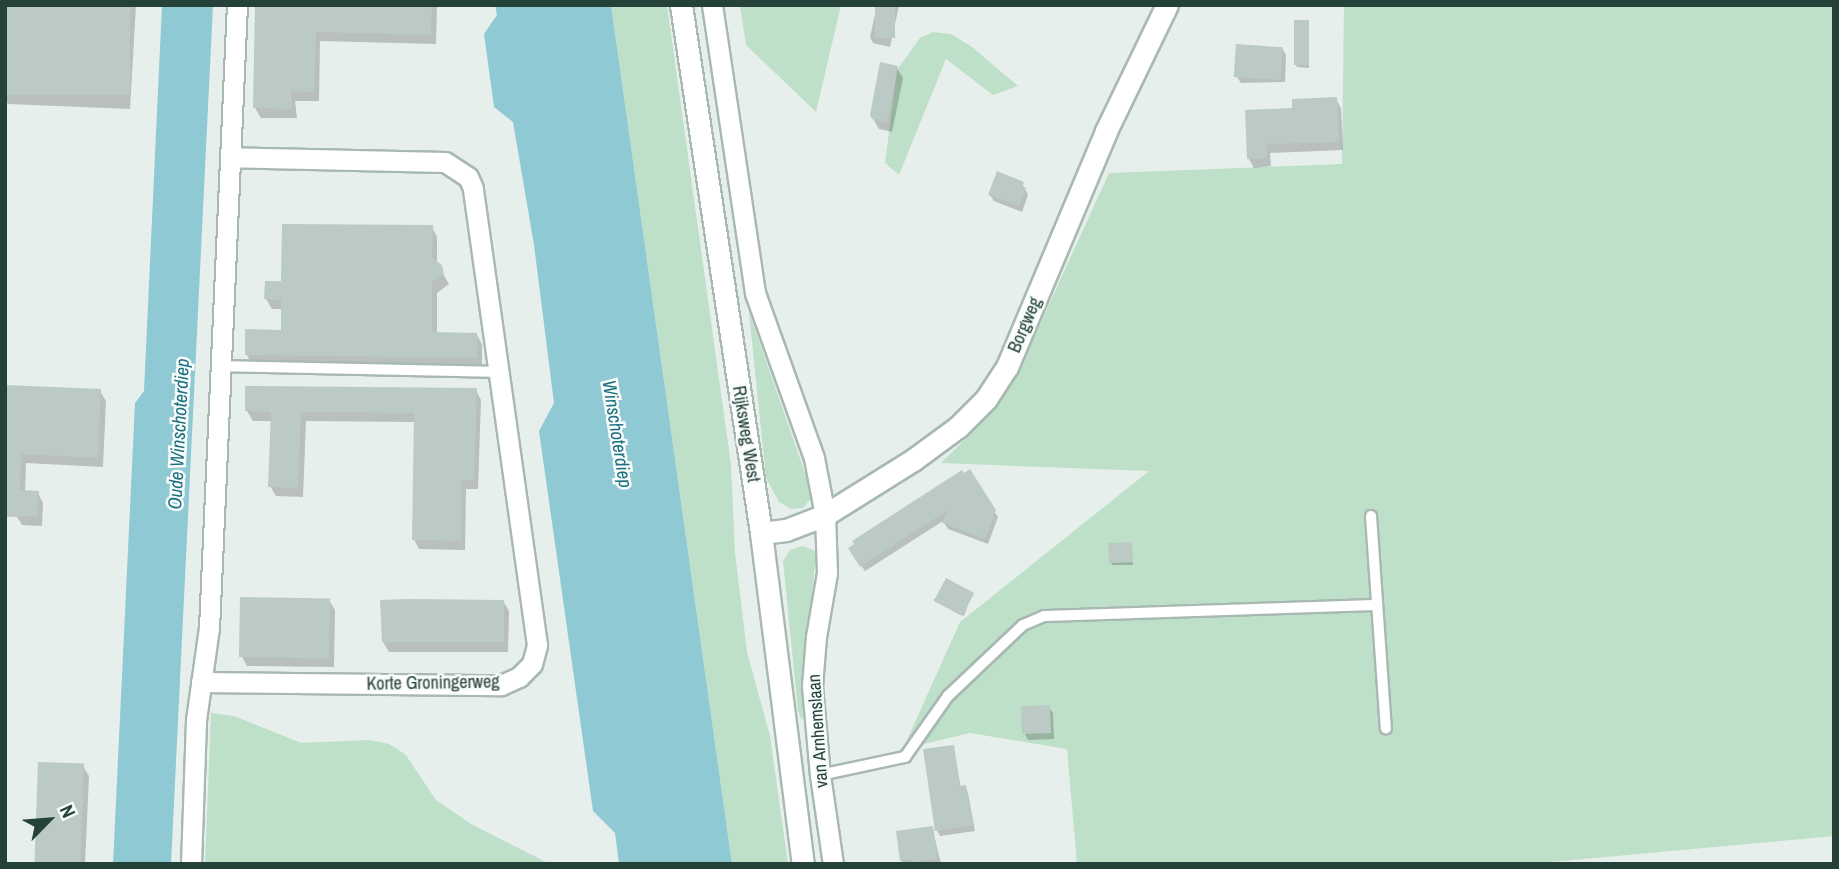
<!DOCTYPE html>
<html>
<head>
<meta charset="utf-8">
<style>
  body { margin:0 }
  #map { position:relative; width:1839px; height:869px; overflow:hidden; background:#e6efeb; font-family:"Archivo Narrow",sans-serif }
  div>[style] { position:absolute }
  .green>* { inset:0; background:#bfe0c8 }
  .water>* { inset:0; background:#8ec9d4 }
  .shadow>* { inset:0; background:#0003 }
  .building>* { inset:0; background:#bbcac4; transform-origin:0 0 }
  .roads { filter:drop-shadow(2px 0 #a8b8b2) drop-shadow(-2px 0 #a8b8b2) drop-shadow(0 2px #a8b8b2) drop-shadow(0 -2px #a8b8b2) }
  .lane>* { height:10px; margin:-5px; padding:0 5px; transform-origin:5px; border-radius:5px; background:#fff }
  .street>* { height:19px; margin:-9.5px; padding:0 9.5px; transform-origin:9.5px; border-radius:9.5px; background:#fff }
  .secondary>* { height:21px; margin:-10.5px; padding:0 10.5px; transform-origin:10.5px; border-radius:10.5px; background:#fff }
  span { translate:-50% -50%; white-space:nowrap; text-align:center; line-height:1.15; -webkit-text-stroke:5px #f7fbf9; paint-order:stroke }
  .street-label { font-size:18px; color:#24423a }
  .water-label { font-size:19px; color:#1c6f80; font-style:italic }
  .frame { position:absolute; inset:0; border:7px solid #24423a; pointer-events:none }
  .north { position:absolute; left:14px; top:785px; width:70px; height:70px; -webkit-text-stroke:5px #f7fbf9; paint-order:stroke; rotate:65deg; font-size:19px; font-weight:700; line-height:28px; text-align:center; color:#24423a }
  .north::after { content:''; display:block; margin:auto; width:24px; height:32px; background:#24423a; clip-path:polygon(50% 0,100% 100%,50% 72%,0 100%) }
</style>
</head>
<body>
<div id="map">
  <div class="green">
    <div style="clip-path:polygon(611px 5px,667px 5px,731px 465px,735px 552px,747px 652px,770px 736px,788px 864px,732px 864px)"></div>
    <div style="clip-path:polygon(740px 5px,841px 5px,816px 112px,746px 45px)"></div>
    <div style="clip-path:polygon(1344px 5px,1834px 5px,1834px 836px,1529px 864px,1077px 864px,1067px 749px,970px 733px,903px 749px,960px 622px,1149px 471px,941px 463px,979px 426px,1020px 368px,1109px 173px,1342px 164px)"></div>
    <div style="clip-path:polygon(933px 32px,951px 34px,972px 47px,1018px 86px,993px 95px,946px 59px,899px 175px,885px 163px,897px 70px,920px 38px)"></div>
    <div style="clip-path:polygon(749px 312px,813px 496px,803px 508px,791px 509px,779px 502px,766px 478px)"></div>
    <div style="clip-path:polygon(803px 546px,816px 551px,802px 721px,798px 711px,783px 561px,790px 550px)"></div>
    <div style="clip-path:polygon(211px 713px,234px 716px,301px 743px,369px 740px,389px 744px,405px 754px,436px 800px,471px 824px,550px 864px,205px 864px)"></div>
  </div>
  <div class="water">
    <div style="clip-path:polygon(162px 5px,213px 5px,171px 864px,113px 864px,135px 403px,144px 391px)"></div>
    <div style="clip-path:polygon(495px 5px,611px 5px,732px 864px,619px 864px,615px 833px,593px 811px,539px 431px,554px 403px,534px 245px,513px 122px,494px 107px,484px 34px,497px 15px)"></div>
  </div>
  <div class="shadow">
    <div style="clip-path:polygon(5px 5px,136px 5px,130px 109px,8px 104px,5px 99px)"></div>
    <div style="clip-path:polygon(257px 5px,437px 5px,436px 44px,320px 41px,319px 101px,295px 101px,297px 118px,261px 118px,255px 108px)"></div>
    <div style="clip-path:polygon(877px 5px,899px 6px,890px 47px,873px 43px,870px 37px)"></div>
    <div style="clip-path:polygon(1308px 22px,1309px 68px,1297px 67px,1296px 65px)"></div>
    <div style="clip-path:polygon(1282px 48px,1286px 55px,1285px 82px,1241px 83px,1237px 77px)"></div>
    <div style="clip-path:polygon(897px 68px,903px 78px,892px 132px,879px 129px,871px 115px)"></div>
    <div style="clip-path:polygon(1336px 99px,1341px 108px,1343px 150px,1270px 153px,1271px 166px,1254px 168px,1249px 159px,1294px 109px)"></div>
    <div style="clip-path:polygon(1022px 183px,1028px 195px,1022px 212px,994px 201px,990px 195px)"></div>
    <div style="clip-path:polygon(432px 227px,437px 237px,437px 264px,449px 284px,437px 293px,437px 334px,476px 334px,482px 344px,482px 367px,252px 365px,247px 355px,283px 332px,283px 309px,272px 309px,266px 299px,283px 283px)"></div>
    <div style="clip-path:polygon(5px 386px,100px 391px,106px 401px,103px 467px,26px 463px,25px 492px,38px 493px,43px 503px,42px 526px,22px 525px,16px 515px)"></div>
    <div style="clip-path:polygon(476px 390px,481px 400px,478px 489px,466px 489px,465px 550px,419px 549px,414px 539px,415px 422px,306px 421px,303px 497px,276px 496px,270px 486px,272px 421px,253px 421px,247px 411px)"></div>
    <div style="clip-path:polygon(969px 472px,998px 517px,988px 544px,948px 529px,943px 521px,865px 571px,850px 549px)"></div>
    <div style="clip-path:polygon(1131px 544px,1133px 565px,1112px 565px,1111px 563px)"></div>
    <div style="clip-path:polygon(972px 594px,964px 616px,933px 599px)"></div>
    <div style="clip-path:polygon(329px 600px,335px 610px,334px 667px,247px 666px,242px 657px)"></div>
    <div style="clip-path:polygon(503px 601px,509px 611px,508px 652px,389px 652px,383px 642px)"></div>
    <div style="clip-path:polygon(1049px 707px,1053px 713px,1054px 739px,1028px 740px,1025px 734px)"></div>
    <div style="clip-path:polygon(953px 746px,961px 788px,965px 787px,968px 793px,975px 831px,940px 836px,937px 830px)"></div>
    <div style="clip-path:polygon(83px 766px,89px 776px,85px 864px,35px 864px)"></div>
    <div style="clip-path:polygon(932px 827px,941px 864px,904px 864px,901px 860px)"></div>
  </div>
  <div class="building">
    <div style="left:5px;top:5px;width:125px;height:90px"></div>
    <div style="clip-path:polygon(255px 5px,432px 5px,431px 35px,316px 32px,314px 92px,291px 91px,292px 109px,253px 108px)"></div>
    <div style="left:875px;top:5px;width:20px;height:33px"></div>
    <div style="left:1294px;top:20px;width:15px;height:45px"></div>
    <div style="left:1236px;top:44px;width:47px;height:33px;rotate:4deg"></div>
    <div style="clip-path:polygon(880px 62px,898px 66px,887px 123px,872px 119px,870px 115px)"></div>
    <div style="clip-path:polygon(1337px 97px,1339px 142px,1266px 144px,1267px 158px,1247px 159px,1245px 110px,1292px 108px,1292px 99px)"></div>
    <div style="clip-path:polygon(997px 171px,1024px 182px,1022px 186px,1026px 188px,1019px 206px,988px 195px)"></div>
    <div style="clip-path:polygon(282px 224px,433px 225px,432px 258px,442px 265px,444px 274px,432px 282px,432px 332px,477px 333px,477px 358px,245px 355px,245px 329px,281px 330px,281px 300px,264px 299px,265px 281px,281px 281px)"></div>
    <div style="clip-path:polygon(5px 385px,101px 389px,98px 458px,21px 454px,20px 490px,39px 491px,37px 516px,5px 517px)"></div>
    <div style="clip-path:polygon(245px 386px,477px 388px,474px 480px,461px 480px,461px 541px,412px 540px,414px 413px,301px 412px,298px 488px,268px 487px,271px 412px,245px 411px)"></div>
    <div style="clip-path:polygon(970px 469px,996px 510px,985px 539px,942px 523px,948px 510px,860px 567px,848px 548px,854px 544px,852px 541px,962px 470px,964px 473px)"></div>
    <div style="left:1132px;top:542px;width:20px;height:24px;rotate:87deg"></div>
    <div style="left:946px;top:578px;width:32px;height:26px;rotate:28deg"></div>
    <div style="left:240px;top:597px;width:90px;height:60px;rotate:1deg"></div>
    <div style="clip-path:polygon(409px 599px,504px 600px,504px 642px,382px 642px,380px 600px)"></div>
    <div style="left:1050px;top:705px;width:28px;height:29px;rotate:88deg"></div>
    <div style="clip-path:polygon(954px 745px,960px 786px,966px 785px,973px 825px,935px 831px,923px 749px)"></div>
    <div style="left:38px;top:762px;width:46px;height:102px;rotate:2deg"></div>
    <div style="clip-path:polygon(933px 826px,938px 859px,912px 863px,911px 859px,900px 861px,896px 831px)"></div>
  </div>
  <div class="roads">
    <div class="lane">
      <div style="left:221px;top:366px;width:278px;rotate:1.2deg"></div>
      <div style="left:1371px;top:516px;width:213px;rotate:86deg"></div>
      <div style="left:820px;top:775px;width:87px;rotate:-12deg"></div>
      <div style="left:905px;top:757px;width:75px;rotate:-54.8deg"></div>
      <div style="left:948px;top:696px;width:103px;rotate:-43.4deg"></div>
      <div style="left:1023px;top:625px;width:23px;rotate:-23deg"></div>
      <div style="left:1044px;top:616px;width:333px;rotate:-1.9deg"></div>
    </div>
    <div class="street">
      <div style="left:712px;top:5px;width:291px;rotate:81.5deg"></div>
      <div style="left:755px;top:293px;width:175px;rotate:70.3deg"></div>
      <div style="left:814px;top:458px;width:58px;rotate:79.1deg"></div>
      <div style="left:825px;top:515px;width:58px;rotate:88deg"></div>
      <div style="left:827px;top:573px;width:65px;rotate:99.8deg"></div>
      <div style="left:816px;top:637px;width:49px;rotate:94.7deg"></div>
      <div style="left:812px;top:686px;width:89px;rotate:84.9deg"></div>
      <div style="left:820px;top:775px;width:90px;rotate:81.7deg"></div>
      <div style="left:201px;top:682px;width:300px;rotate:0.6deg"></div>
      <div style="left:501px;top:685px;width:20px;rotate:-24deg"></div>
      <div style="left:519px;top:677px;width:18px;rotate:-45deg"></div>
      <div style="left:532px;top:664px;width:20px;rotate:-75deg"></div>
      <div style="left:537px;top:645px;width:461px;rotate:-98deg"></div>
      <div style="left:473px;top:188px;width:12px;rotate:-114deg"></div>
      <div style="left:468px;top:177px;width:27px;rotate:-147deg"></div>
      <div style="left:445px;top:162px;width:214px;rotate:-178.7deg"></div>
      <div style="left:191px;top:864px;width:144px;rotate:-88deg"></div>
      <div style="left:196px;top:720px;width:93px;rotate:-82deg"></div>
      <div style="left:209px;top:628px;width:624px;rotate:-87.43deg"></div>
    </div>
    <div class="secondary">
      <div style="left:681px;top:5px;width:534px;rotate:81.38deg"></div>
      <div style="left:761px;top:533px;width:334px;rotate:82.8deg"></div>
      <div style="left:761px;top:533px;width:25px;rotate:-7deg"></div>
      <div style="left:786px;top:530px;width:42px;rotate:-21deg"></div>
      <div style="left:825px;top:515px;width:104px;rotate:-32deg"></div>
      <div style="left:913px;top:460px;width:56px;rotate:-36.3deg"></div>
      <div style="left:958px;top:427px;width:40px;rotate:-45deg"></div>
      <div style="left:986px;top:399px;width:38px;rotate:-57deg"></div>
      <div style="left:1007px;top:367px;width:256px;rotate:-67.2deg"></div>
      <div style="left:1106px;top:131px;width:140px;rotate:-64.2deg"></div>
    </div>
  </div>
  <div class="street-label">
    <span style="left:1025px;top:325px;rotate:-67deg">Borgweg</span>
    <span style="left:746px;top:434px;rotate:81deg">Rijksweg West</span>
    <span style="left:433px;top:683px;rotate:-1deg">Korte Groningerweg</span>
    <span style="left:818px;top:731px;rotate:-94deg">van Arnhemslaan</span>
  </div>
  <div class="water-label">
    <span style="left:179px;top:434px;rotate:-87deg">Oude Winschoterdiep</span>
    <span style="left:617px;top:434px;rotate:81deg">Winschoterdiep</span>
  </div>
  <div class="frame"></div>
  <div class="north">N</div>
</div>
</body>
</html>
